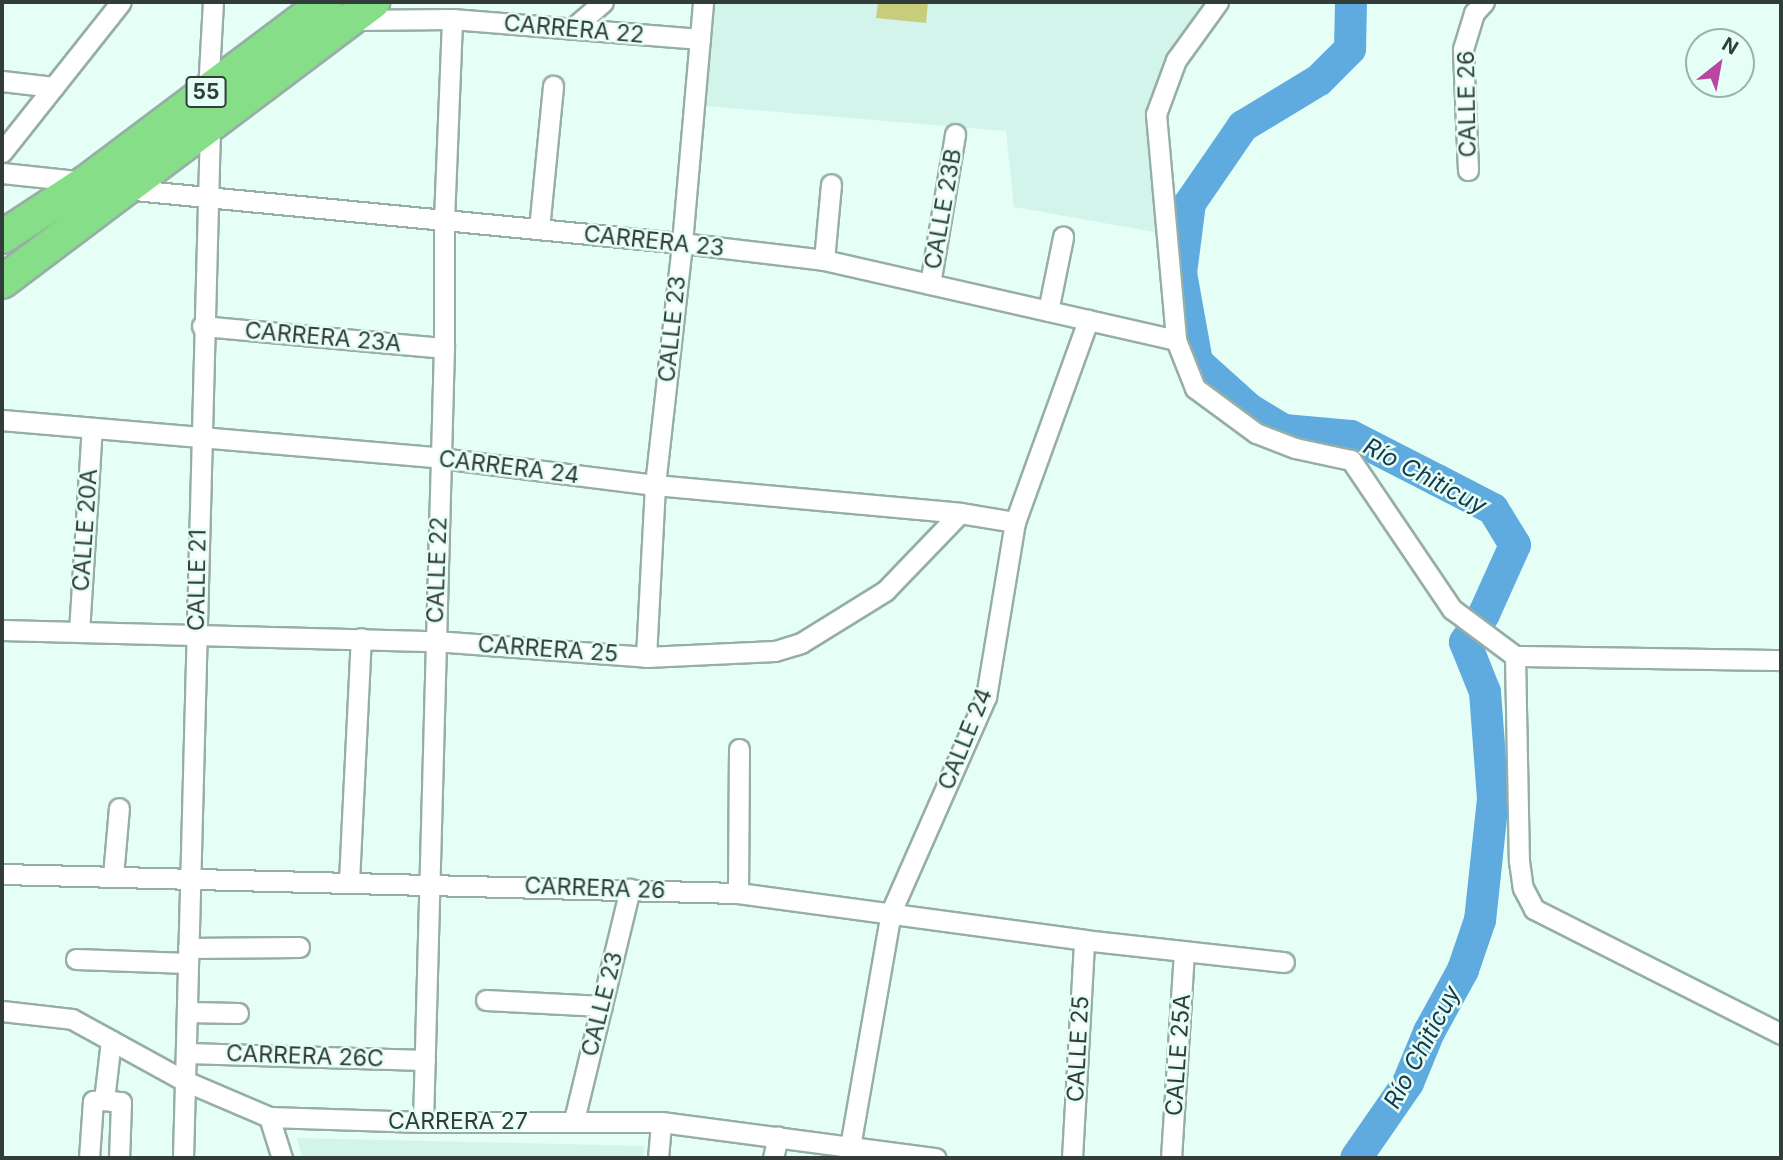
<!DOCTYPE html>
<html>
<head>
<meta charset="utf-8">
<style>
  body { margin:0 }
  #map { position:relative; width:1783px; height:1160px; overflow:hidden; background:#e5fef6; font-family:Inter,sans-serif }
  div>[style] { position:absolute }
  .built>* { inset:0; background:#d3f4ea }
  .green>* { inset:0; background:#c7cd7c }
  .river>* { height:32px; margin:-16px; padding:0 16px; transform-origin:16px; border-radius:16px; background:#5fabdf }
  .roads { filter:drop-shadow(2px 0 #97aea7) drop-shadow(-2px 0 #97aea7) drop-shadow(0 2px #97aea7) drop-shadow(0 -2px #97aea7) }
  .minor>* { height:19px; margin:-9.5px; padding:0 9.5px; transform-origin:9.5px; border-radius:9.5px; background:#fff }
  .trunk>* { height:32px; margin:-16px; padding:0 16px; transform-origin:16px; border-radius:16px; background:#87de88 }
  span { translate:-50% -50%; white-space:nowrap; text-align:center; line-height:1.15; -webkit-text-stroke:5px #e5fef6; paint-order:stroke }
  .shield-label span { padding:2px 5px; background:#e5fef6; border:2px solid; border-radius:5px; -webkit-text-stroke-width:0 }
  .shield-label { font-size:21px; color:#323c39; font-weight:700 }
  .street-label { font-size:23px; color:#323c39 }
  .water-label { font-size:24px; color:#17384e; font-style:italic }
  .frame { position:absolute; inset:0; border:4px solid #323c39; pointer-events:none }
  .north { position:absolute; left:1685px; top:28px; width:70px; height:70px; box-sizing:border-box; background:#e5fef6; border:2px solid #9db0aa; border-radius:50%; rotate:31deg; font-size:19px; font-weight:700; line-height:28px; text-align:center; color:#323c39 }
  .north::after { content:''; display:block; margin:auto; width:24px; height:32px; background:#b946a0; clip-path:polygon(50% 0,100% 100%,50% 72%,0 100%) }
</style>
</head>
<body>
<div id="map">
  <div class="built">
    <div style="clip-path:polygon(702px 2px,1220px 2px,1174px 68px,1155px 122px,1165px 234px,1014px 207px,1006px 131px,693px 105px)"></div>
    <div style="clip-path:polygon(297px 1138px,644px 1146px,643px 1158px,302px 1158px)"></div>
  </div>
  <div class="green">
    <div style="clip-path:polygon(878px 2px,928px 2px,926px 23px,876px 18px)"></div>
  </div>
  <div class="river">
    <div style="left:1351px;top:2px;width:47px;rotate:91.2deg"></div>
    <div style="left:1350px;top:49px;width:44px;rotate:135deg"></div>
    <div style="left:1319px;top:80px;width:89px;rotate:148.8deg"></div>
    <div style="left:1243px;top:126px;width:93px;rotate:124.5deg"></div>
    <div style="left:1190px;top:203px;width:71px;rotate:97.3deg"></div>
    <div style="left:1181px;top:273px;width:90px;rotate:79.8deg"></div>
    <div style="left:1197px;top:362px;width:70px;rotate:42.1deg"></div>
    <div style="left:1249px;top:409px;width:41px;rotate:31deg"></div>
    <div style="left:1284px;top:430px;width:67px;rotate:5.1deg"></div>
    <div style="left:1351px;top:436px;width:97px;rotate:27.1deg"></div>
    <div style="left:1437px;top:480px;width:63px;rotate:27.4deg"></div>
    <div style="left:1493px;top:509px;width:42px;rotate:58.6deg"></div>
    <div style="left:1515px;top:545px;width:76px;rotate:114.2deg"></div>
    <div style="left:1484px;top:614px;width:34px;rotate:124deg"></div>
    <div style="left:1465px;top:642px;width:54px;rotate:68.2deg"></div>
    <div style="left:1485px;top:692px;width:107px;rotate:85.7deg"></div>
    <div style="left:1493px;top:799px;width:122px;rotate:96.1deg"></div>
    <div style="left:1480px;top:920px;width:53px;rotate:108.8deg"></div>
    <div style="left:1463px;top:970px;width:71px;rotate:118.7deg"></div>
    <div style="left:1429px;top:1032px;width:55px;rotate:112.4deg"></div>
    <div style="left:1408px;top:1083px;width:91px;rotate:124.7deg"></div>
  </div>
  <div class="roads">
    <div class="minor">
      <div style="left:1218px;top:2px;width:72px;rotate:125.9deg"></div>
      <div style="left:1176px;top:60px;width:58px;rotate:110.3deg"></div>
      <div style="left:1156px;top:114px;width:227px;rotate:84.9deg"></div>
      <div style="left:1176px;top:340px;width:52px;rotate:68.4deg"></div>
      <div style="left:1195px;top:388px;width:76px;rotate:36.4deg"></div>
      <div style="left:1256px;top:433px;width:42px;rotate:21deg"></div>
      <div style="left:1295px;top:448px;width:57px;rotate:12.1deg"></div>
      <div style="left:1351px;top:460px;width:180px;rotate:55.9deg"></div>
      <div style="left:1452px;top:609px;width:79px;rotate:36.7deg"></div>
      <div style="left:352px;top:20px;width:100px;rotate:-0.6deg"></div>
      <div style="left:452px;top:19px;width:249px;rotate:4.6deg"></div>
      <div style="left:572px;top:29px;width:41px;rotate:-41.1deg"></div>
      <div style="left:2px;top:81px;width:52px;rotate:6.6deg"></div>
      <div style="left:2px;top:152px;width:191px;rotate:-51.6deg"></div>
      <div style="left:1468px;top:170px;width:121px;rotate:-92.4deg"></div>
      <div style="left:1463px;top:49px;width:38px;rotate:-73deg"></div>
      <div style="left:1474px;top:13px;width:15px;rotate:-48deg"></div>
      <div style="left:2px;top:173px;width:84px;rotate:6.1deg"></div>
      <div style="left:124px;top:189px;width:561px;rotate:5.53deg"></div>
      <div style="left:682px;top:243px;width:143px;rotate:6.8deg"></div>
      <div style="left:824px;top:260px;width:361px;rotate:12.8deg"></div>
      <div style="left:539px;top:229px;width:144px;rotate:-84.4deg"></div>
      <div style="left:824px;top:260px;width:76px;rotate:-84.7deg"></div>
      <div style="left:930px;top:284px;width:152px;rotate:-80.5deg"></div>
      <div style="left:1048px;top:311px;width:76px;rotate:-78.5deg"></div>
      <div style="left:202px;top:326px;width:243px;rotate:5.2deg"></div>
      <div style="left:2px;top:420px;width:441px;rotate:4.9deg"></div>
      <div style="left:441px;top:458px;width:216px;rotate:7.2deg"></div>
      <div style="left:655px;top:485px;width:306px;rotate:5.2deg"></div>
      <div style="left:960px;top:513px;width:56px;rotate:9.3deg"></div>
      <div style="left:2px;top:630px;width:433px;rotate:1.5deg"></div>
      <div style="left:435px;top:641px;width:212px;rotate:4.3deg"></div>
      <div style="left:646px;top:657px;width:129px;rotate:-2.7deg"></div>
      <div style="left:775px;top:651px;width:27px;rotate:-17deg"></div>
      <div style="left:801px;top:643px;width:99px;rotate:-31.8deg"></div>
      <div style="left:885px;top:591px;width:108px;rotate:-46.1deg"></div>
      <div style="left:79px;top:632px;width:204px;rotate:-86.4deg"></div>
      <div style="left:1515px;top:656px;width:205px;rotate:88.9deg"></div>
      <div style="left:1519px;top:861px;width:27px;rotate:82deg"></div>
      <div style="left:1523px;top:888px;width:24px;rotate:62deg"></div>
      <div style="left:1534px;top:909px;width:277px;rotate:26.8deg"></div>
      <div style="left:1515px;top:656px;width:266px;rotate:0.9deg"></div>
      <div style="left:646px;top:657px;width:172px;rotate:-87deg"></div>
      <div style="left:655px;top:485px;width:244px;rotate:-83.6deg"></div>
      <div style="left:682px;top:243px;width:242px;rotate:-85deg"></div>
      <div style="left:2px;top:874px;width:736px;rotate:1.48deg"></div>
      <div style="left:738px;top:893px;width:349px;rotate:7.7deg"></div>
      <div style="left:1084px;top:940px;width:201px;rotate:6.3deg"></div>
      <div style="left:113px;top:876px;width:68px;rotate:-85deg"></div>
      <div style="left:349px;top:881px;width:243px;rotate:-87.2deg"></div>
      <div style="left:738px;top:893px;width:144px;rotate:-89.6deg"></div>
      <div style="left:188px;top:948px;width:111px;rotate:-0.5deg"></div>
      <div style="left:76px;top:959px;width:112px;rotate:2deg"></div>
      <div style="left:486px;top:1000px;width:116px;rotate:3deg"></div>
      <div style="left:2px;top:1011px;width:70px;rotate:6.5deg"></div>
      <div style="left:72px;top:1019px;width:129px;rotate:28.8deg"></div>
      <div style="left:185px;top:1081px;width:91px;rotate:23.2deg"></div>
      <div style="left:269px;top:1117px;width:154px;rotate:1.9deg"></div>
      <div style="left:423px;top:1122px;width:238px"></div>
      <div style="left:661px;top:1122px;width:277px;rotate:7.5deg"></div>
      <div style="left:187px;top:1012px;width:51px;rotate:1.1deg"></div>
      <div style="left:186px;top:1053px;width:239px;rotate:1.7deg"></div>
      <div style="left:104px;top:1100px;width:60px;rotate:-83.3deg"></div>
      <div style="left:269px;top:1117px;width:43px;rotate:72.4deg"></div>
      <div style="left:574px;top:1120px;width:238px;rotate:-76.4deg"></div>
      <div style="left:423px;top:1122px;width:774px;rotate:-88.45deg"></div>
      <div style="left:444px;top:348px;width:128px;rotate:-90deg"></div>
      <div style="left:444px;top:220px;width:201px;rotate:-87.7deg"></div>
      <div style="left:89px;top:1158px;width:57px;rotate:-86deg"></div>
      <div style="left:93px;top:1101px;width:11px;rotate:-5deg"></div>
      <div style="left:104px;top:1100px;width:17px;rotate:7deg"></div>
      <div style="left:121px;top:1102px;width:56px;rotate:92deg"></div>
      <div style="left:183px;top:1158px;width:1034px;rotate:-88.5deg"></div>
      <div style="left:210px;top:124px;width:33px;rotate:-93deg"></div>
      <div style="left:208px;top:91px;width:89px;rotate:-86.8deg"></div>
      <div style="left:658px;top:1158px;width:36px;rotate:-85deg"></div>
      <div style="left:773px;top:1158px;width:22px;rotate:-77deg"></div>
      <div style="left:848px;top:1158px;width:250px;rotate:-80.1deg"></div>
      <div style="left:891px;top:912px;width:235px;rotate:-66.2deg"></div>
      <div style="left:986px;top:697px;width:177px;rotate:-80.6deg"></div>
      <div style="left:1015px;top:522px;width:215px;rotate:-70.1deg"></div>
      <div style="left:1072px;top:1158px;width:218px;rotate:-86.8deg"></div>
      <div style="left:1171px;top:1158px;width:207px;rotate:-86.4deg"></div>
    </div>
    <div class="trunk">
      <div style="left:2px;top:237px;width:100px;rotate:-33.2deg"></div>
      <div style="left:86px;top:182px;width:300px;rotate:-36.9deg"></div>
      <div style="left:2px;top:282px;width:465px;rotate:-37deg"></div>
    </div>
  </div>
  <div class="shield-label">
    <span style="left:206px;top:92px">55</span>
  </div>
  <div class="street-label">
    <span style="left:574px;top:29px;rotate:5deg">CARRERA 22</span>
    <span style="left:1467px;top:104px;rotate:-91deg">CALLE 26</span>
    <span style="left:943px;top:209px;rotate:-80deg">CALLE 23B</span>
    <span style="left:654px;top:241px;rotate:6deg">CARRERA 23</span>
    <span style="left:672px;top:329px;rotate:-84deg">CALLE 23</span>
    <span style="left:323px;top:337px;rotate:5deg">CARRERA 23A</span>
    <span style="left:509px;top:467px;rotate:7deg">CARRERA 24</span>
    <span style="left:85px;top:530px;rotate:-86deg">CALLE 20A</span>
    <span style="left:437px;top:570px;rotate:-88deg">CALLE 22</span>
    <span style="left:197px;top:580px;rotate:-89deg">CALLE 21</span>
    <span style="left:548px;top:649px;rotate:4deg">CARRERA 25</span>
    <span style="left:965px;top:739px;rotate:-68deg">CALLE 24</span>
    <span style="left:595px;top:888px;rotate:2deg">CARRERA 26</span>
    <span style="left:602px;top:1004px;rotate:-76deg">CALLE 23</span>
    <span style="left:1078px;top:1049px;rotate:-87deg">CALLE 25</span>
    <span style="left:1178px;top:1055px;rotate:-86deg">CALLE 25A</span>
    <span style="left:305px;top:1056px;rotate:2deg">CARRERA 26C</span>
    <span style="left:458px;top:1121px">CARRERA 27</span>
  </div>
  <div class="water-label">
    <span style="left:1425px;top:476px;rotate:28deg">Río Chiticuy</span>
    <span style="left:1422px;top:1047px;rotate:-62deg">Río Chiticuy</span>
  </div>
  <div class="frame"></div>
  <div class="north">N</div>
</div>
</body>
</html>
